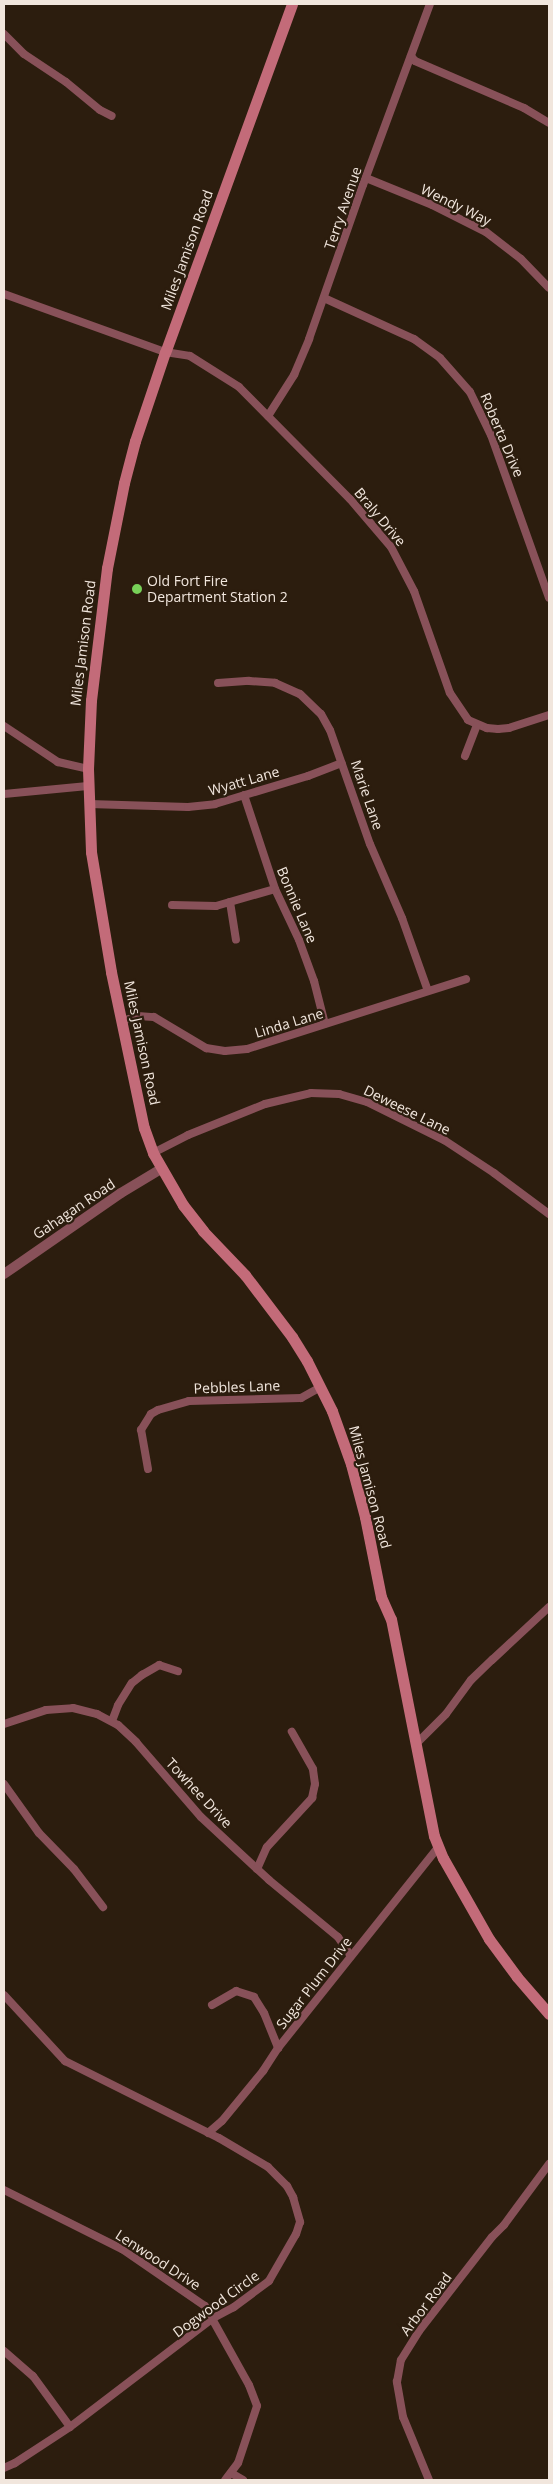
<!DOCTYPE html>
<html>
<head>
<meta charset="utf-8">
<style>
  body { margin:0 }
  #map { position:relative; width:553px; height:2484px; overflow:hidden; background:#2c1d0e; font-family:"Open Sans",sans-serif }
  div>[style] { position:absolute }
  .minor>* { height:8px; margin:-4px; padding:0 4px; transform-origin:4px; border-radius:4px; background:#885159 }
  .tertiary>* { height:10px; margin:-5px; padding:0 5px; transform-origin:5px; border-radius:5px; background:#885159 }
  .secondary>* { height:11px; margin:-5.5px; padding:0 5.5px; transform-origin:5.5px; border-radius:5.5px; background:#c36b79 }
  .dots>* { width:14px; height:14px; translate:-50% -50%; box-sizing:border-box; border:2px solid #2c1d0e; border-radius:50% }
  span { translate:-50% -50%; white-space:nowrap; text-align:center; line-height:1.15; -webkit-text-stroke:4.5px #2c1d0e; paint-order:stroke }
  .street-label { font-size:14px; color:#f1e6dd }
  .poi-label { font-size:14px; color:#f1e6dd }
  .left { translate:0 -50%; text-align:left }
  .frame { position:absolute; inset:0; border:5px solid #f1e6dd; pointer-events:none }
</style>
</head>
<body>
<div id="map">
  <div class="minor">
    <div style="left:4px;top:34px;width:28px;rotate:45deg"></div>
    <div style="left:24px;top:54px;width:50px;rotate:33.7deg"></div>
    <div style="left:66px;top:82px;width:44px;rotate:39.5deg"></div>
    <div style="left:100px;top:110px;width:13px;rotate:27deg"></div>
    <div style="left:411px;top:56px;width:6px;rotate:51deg"></div>
    <div style="left:415px;top:61px;width:119px;rotate:23.3deg"></div>
    <div style="left:524px;top:108px;width:29px;rotate:31deg"></div>
    <div style="left:366px;top:178px;width:71px;rotate:22.2deg"></div>
    <div style="left:432px;top:205px;width:60px;rotate:26.6deg"></div>
    <div style="left:486px;top:232px;width:44px;rotate:37.6deg"></div>
    <div style="left:521px;top:259px;width:40px;rotate:46deg"></div>
    <div style="left:4px;top:294px;width:171px;rotate:19.8deg"></div>
    <div style="left:165px;top:352px;width:25px;rotate:9deg"></div>
    <div style="left:190px;top:356px;width:58px;rotate:32.3deg"></div>
    <div style="left:239px;top:387px;width:158px;rotate:45.3deg"></div>
    <div style="left:350px;top:499px;width:63px;rotate:49.5deg"></div>
    <div style="left:391px;top:547px;width:50px;rotate:62.4deg"></div>
    <div style="left:414px;top:591px;width:108px;rotate:70.6deg"></div>
    <div style="left:450px;top:693px;width:32px;rotate:56deg"></div>
    <div style="left:468px;top:720px;width:21px;rotate:23deg"></div>
    <div style="left:487px;top:728px;width:11px;rotate:5deg"></div>
    <div style="left:498px;top:729px;width:11px;rotate:-5deg"></div>
    <div style="left:509px;top:728px;width:42px;rotate:-18deg"></div>
    <div style="left:324px;top:298px;width:99px;rotate:24.5deg"></div>
    <div style="left:414px;top:339px;width:32px;rotate:36deg"></div>
    <div style="left:440px;top:358px;width:45px;rotate:48.6deg"></div>
    <div style="left:470px;top:392px;width:48px;rotate:64deg"></div>
    <div style="left:491px;top:435px;width:173px;rotate:70.4deg"></div>
    <div style="left:268px;top:416px;width:49px;rotate:-57.6deg"></div>
    <div style="left:294px;top:375px;width:39px;rotate:-67deg"></div>
    <div style="left:309px;top:339px;width:163px;rotate:-70.7deg"></div>
    <div style="left:363px;top:185px;width:193px;rotate:-69.7deg"></div>
    <div style="left:218px;top:683px;width:31px;rotate:-4deg"></div>
    <div style="left:249px;top:681px;width:26px;rotate:4deg"></div>
    <div style="left:275px;top:683px;width:27px;rotate:24deg"></div>
    <div style="left:300px;top:694px;width:29px;rotate:44deg"></div>
    <div style="left:321px;top:714px;width:18px;rotate:61deg"></div>
    <div style="left:330px;top:730px;width:121px;rotate:70.7deg"></div>
    <div style="left:370px;top:844px;width:81px;rotate:66.6deg"></div>
    <div style="left:402px;top:918px;width:77px;rotate:70.4deg"></div>
    <div style="left:4px;top:726px;width:65px;rotate:33.7deg"></div>
    <div style="left:58px;top:762px;width:31px;rotate:13deg"></div>
    <div style="left:465px;top:756px;width:33px;rotate:-69deg"></div>
    <div style="left:4px;top:794px;width:84px;rotate:-5.4deg"></div>
    <div style="left:244px;top:795px;width:99px;rotate:71.7deg"></div>
    <div style="left:275px;top:889px;width:56px;rotate:64.8deg"></div>
    <div style="left:299px;top:940px;width:44px;rotate:69.9deg"></div>
    <div style="left:314px;top:981px;width:44px;rotate:75.7deg"></div>
    <div style="left:89px;top:804px;width:99px;rotate:1.7deg"></div>
    <div style="left:188px;top:807px;width:27px;rotate:-6deg"></div>
    <div style="left:215px;top:804px;width:97px;rotate:-16.8deg"></div>
    <div style="left:308px;top:776px;width:36px;rotate:-21deg"></div>
    <div style="left:230px;top:902px;width:38px;rotate:81deg"></div>
    <div style="left:172px;top:905px;width:44px;rotate:1.3deg"></div>
    <div style="left:216px;top:906px;width:61px;rotate:-16.1deg"></div>
    <div style="left:122px;top:1021px;width:17px;rotate:-17deg"></div>
    <div style="left:138px;top:1016px;width:16px;rotate:4deg"></div>
    <div style="left:154px;top:1017px;width:61px;rotate:30.8deg"></div>
    <div style="left:206px;top:1048px;width:19px;rotate:9deg"></div>
    <div style="left:225px;top:1051px;width:22px;rotate:-5deg"></div>
    <div style="left:247px;top:1049px;width:230px;rotate:-17.7deg"></div>
    <div style="left:153px;top:1153px;width:39px;rotate:-27deg"></div>
    <div style="left:188px;top:1135px;width:83px;rotate:-21.9deg"></div>
    <div style="left:265px;top:1104px;width:47px;rotate:-13.4deg"></div>
    <div style="left:311px;top:1093px;width:28px;rotate:2deg"></div>
    <div style="left:339px;top:1094px;width:29px;rotate:16deg"></div>
    <div style="left:367px;top:1102px;width:86px;rotate:26.3deg"></div>
    <div style="left:444px;top:1140px;width:60px;rotate:33.4deg"></div>
    <div style="left:494px;top:1173px;width:69px;rotate:36.7deg"></div>
    <div style="left:148px;top:1469px;width:40px;rotate:-100deg"></div>
    <div style="left:141px;top:1430px;width:19px;rotate:-58deg"></div>
    <div style="left:151px;top:1414px;width:8px;rotate:-30deg"></div>
    <div style="left:158px;top:1410px;width:32px;rotate:-16deg"></div>
    <div style="left:189px;top:1401px;width:112px;rotate:-1.5deg"></div>
    <div style="left:301px;top:1398px;width:23px;rotate:-29deg"></div>
    <div style="left:112px;top:1721px;width:17px;rotate:-69deg"></div>
    <div style="left:118px;top:1705px;width:26px;rotate:-58deg"></div>
    <div style="left:132px;top:1683px;width:13px;rotate:-39deg"></div>
    <div style="left:142px;top:1675px;width:20px;rotate:-30deg"></div>
    <div style="left:159px;top:1665px;width:20px;rotate:18deg"></div>
    <div style="left:4px;top:1724px;width:44px;rotate:-18.4deg"></div>
    <div style="left:46px;top:1710px;width:27px;rotate:-4deg"></div>
    <div style="left:73px;top:1708px;width:25px;rotate:14deg"></div>
    <div style="left:97px;top:1714px;width:24px;rotate:28deg"></div>
    <div style="left:118px;top:1725px;width:25px;rotate:43deg"></div>
    <div style="left:136px;top:1742px;width:99px;rotate:49.1deg"></div>
    <div style="left:201px;top:1817px;width:93px;rotate:42.8deg"></div>
    <div style="left:269px;top:1880px;width:89px;rotate:39.6deg"></div>
    <div style="left:338px;top:1937px;width:23px;rotate:56deg"></div>
    <div style="left:416px;top:1744px;width:42px;rotate:-45deg"></div>
    <div style="left:446px;top:1714px;width:42px;rotate:-53.7deg"></div>
    <div style="left:471px;top:1680px;width:29px;rotate:-44deg"></div>
    <div style="left:492px;top:1660px;width:78px;rotate:-42.9deg"></div>
    <div style="left:4px;top:1784px;width:60px;rotate:54.5deg"></div>
    <div style="left:39px;top:1833px;width:50px;rotate:45.8deg"></div>
    <div style="left:74px;top:1869px;width:48px;rotate:52.7deg"></div>
    <div style="left:257px;top:1869px;width:24px;rotate:-66deg"></div>
    <div style="left:267px;top:1847px;width:67px;rotate:-47.4deg"></div>
    <div style="left:312px;top:1798px;width:14px;rotate:-78deg"></div>
    <div style="left:315px;top:1784px;width:15px;rotate:-98deg"></div>
    <div style="left:313px;top:1769px;width:43px;rotate:-119.6deg"></div>
    <div style="left:4px;top:1995px;width:90px;rotate:47.3deg"></div>
    <div style="left:65px;top:2061px;width:172px;rotate:26.6deg"></div>
    <div style="left:219px;top:2138px;width:57px;rotate:30.6deg"></div>
    <div style="left:268px;top:2167px;width:27px;rotate:45deg"></div>
    <div style="left:287px;top:2186px;width:13px;rotate:61deg"></div>
    <div style="left:293px;top:2197px;width:26px;rotate:74deg"></div>
    <div style="left:300px;top:2222px;width:13px;rotate:108deg"></div>
    <div style="left:296px;top:2234px;width:54px;rotate:119.9deg"></div>
    <div style="left:269px;top:2281px;width:44px;rotate:143.4deg"></div>
    <div style="left:234px;top:2307px;width:24px;rotate:152deg"></div>
    <div style="left:213px;top:2318px;width:180px;rotate:142.7deg"></div>
    <div style="left:70px;top:2427px;width:66px;rotate:146.8deg"></div>
    <div style="left:15px;top:2463px;width:12px;rotate:156deg"></div>
    <div style="left:212px;top:2005px;width:28px;rotate:-30deg"></div>
    <div style="left:236px;top:1991px;width:19px;rotate:18deg"></div>
    <div style="left:254px;top:1997px;width:19px;rotate:58deg"></div>
    <div style="left:264px;top:2013px;width:38px;rotate:68deg"></div>
    <div style="left:208px;top:2133px;width:18px;rotate:-41deg"></div>
    <div style="left:222px;top:2121px;width:65px;rotate:-50.6deg"></div>
    <div style="left:263px;top:2071px;width:27px;rotate:-57deg"></div>
    <div style="left:278px;top:2048px;width:258px;rotate:-51.4deg"></div>
    <div style="left:4px;top:2190px;width:132px;rotate:26.6deg"></div>
    <div style="left:122px;top:2249px;width:101px;rotate:34.5deg"></div>
    <div style="left:205px;top:2306px;width:90px;rotate:60.9deg"></div>
    <div style="left:249px;top:2385px;width:22px;rotate:69deg"></div>
    <div style="left:257px;top:2406px;width:60px;rotate:108.4deg"></div>
    <div style="left:238px;top:2463px;width:21px;rotate:127deg"></div>
    <div style="left:4px;top:2351px;width:38px;rotate:41deg"></div>
    <div style="left:33px;top:2376px;width:63px;rotate:54deg"></div>
    <div style="left:231px;top:2473px;width:14px;rotate:30deg"></div>
    <div style="left:429px;top:2480px;width:68px;rotate:-112.4deg"></div>
    <div style="left:403px;top:2417px;width:36px;rotate:-100deg"></div>
    <div style="left:397px;top:2382px;width:22px;rotate:-80deg"></div>
    <div style="left:401px;top:2360px;width:34px;rotate:-58deg"></div>
    <div style="left:419px;top:2331px;width:119px;rotate:-52.2deg"></div>
    <div style="left:492px;top:2237px;width:17px;rotate:-45deg"></div>
    <div style="left:504px;top:2225px;width:76px;rotate:-53.6deg"></div>
  </div>
  <div class="tertiary">
    <div style="left:4px;top:1274px;width:142px;rotate:-34.7deg"></div>
    <div style="left:121px;top:1193px;width:47px;rotate:-31deg"></div>
  </div>
  <div class="secondary">
    <div style="left:292px;top:4px;width:370px;rotate:110deg"></div>
    <div style="left:165px;top:352px;width:94px;rotate:108.6deg"></div>
    <div style="left:135px;top:441px;width:43px;rotate:104.7deg"></div>
    <div style="left:124px;top:483px;width:87px;rotate:101.3deg"></div>
    <div style="left:107px;top:568px;width:133px;rotate:96.9deg"></div>
    <div style="left:91px;top:700px;width:69px;rotate:92.5deg"></div>
    <div style="left:88px;top:769px;width:83px;rotate:87.9deg"></div>
    <div style="left:91px;top:852px;width:122px;rotate:80.5deg"></div>
    <div style="left:111px;top:972px;width:159px;rotate:78.1deg"></div>
    <div style="left:144px;top:1128px;width:27px;rotate:70deg"></div>
    <div style="left:153px;top:1153px;width:60px;rotate:60deg"></div>
    <div style="left:183px;top:1205px;width:33px;rotate:52deg"></div>
    <div style="left:203px;top:1231px;width:61px;rotate:46.3deg"></div>
    <div style="left:245px;top:1275px;width:78px;rotate:52.8deg"></div>
    <div style="left:292px;top:1337px;width:28px;rotate:58deg"></div>
    <div style="left:307px;top:1361px;width:56px;rotate:63.4deg"></div>
    <div style="left:332px;top:1411px;width:56px;rotate:70.3deg"></div>
    <div style="left:351px;top:1464px;width:55px;rotate:75.2deg"></div>
    <div style="left:365px;top:1517px;width:82px;rotate:78.7deg"></div>
    <div style="left:381px;top:1597px;width:24px;rotate:66deg"></div>
    <div style="left:391px;top:1619px;width:221px;rotate:78.8deg"></div>
    <div style="left:434px;top:1836px;width:24px;rotate:68deg"></div>
    <div style="left:443px;top:1858px;width:93px;rotate:60.4deg"></div>
    <div style="left:489px;top:1939px;width:47px;rotate:53.6deg"></div>
    <div style="left:517px;top:1977px;width:49px;rotate:49.1deg"></div>
  </div>
  <div class="dots">
    <div style="left:137px;top:589px;background:#78d158"></div>
  </div>
  <div class="street-label">
    <span style="left:456px;top:205px;rotate:26deg">Wendy Way</span>
    <span style="left:343px;top:208px;rotate:-71deg">Terry Avenue</span>
    <span style="left:187px;top:250px;rotate:-70deg">Miles Jamison Road</span>
    <span style="left:502px;top:435px;rotate:67deg">Roberta Drive</span>
    <span style="left:380px;top:517px;rotate:50deg">Braly Drive</span>
    <span style="left:83px;top:643px;rotate:-83deg">Miles Jamison Road</span>
    <span style="left:244px;top:781px;rotate:-16deg">Wyatt Lane</span>
    <span style="left:367px;top:795px;rotate:71deg">Marie Lane</span>
    <span style="left:297px;top:905px;rotate:67deg">Bonnie Lane</span>
    <span style="left:289px;top:1023px;rotate:-17deg">Linda Lane</span>
    <span style="left:142px;top:1043px;rotate:78deg">Miles Jamison Road</span>
    <span style="left:407px;top:1110px;rotate:26deg">Deweese Lane</span>
    <span style="left:74px;top:1209px;rotate:-34deg">Gahagan Road</span>
    <span style="left:237px;top:1387px;rotate:-2deg">Pebbles Lane</span>
    <span style="left:370px;top:1487px;rotate:75deg">Miles Jamison Road</span>
    <span style="left:199px;top:1793px;rotate:47deg">Towhee Drive</span>
    <span style="left:314px;top:1983px;rotate:-52deg">Sugar Plum Drive</span>
    <span style="left:158px;top:2260px;rotate:33deg">Lenwood Drive</span>
    <span style="left:216px;top:2304px;rotate:-36deg">Dogwood Circle</span>
    <span style="left:426px;top:2304px;rotate:-53deg">Arbor Road</span>
  </div>
  <div class="poi-label">
    <span class="left" style="left:147px;top:589px">Old Fort Fire<br>Department Station 2</span>
  </div>
  <div class="frame"></div>
</div>
</body>
</html>
